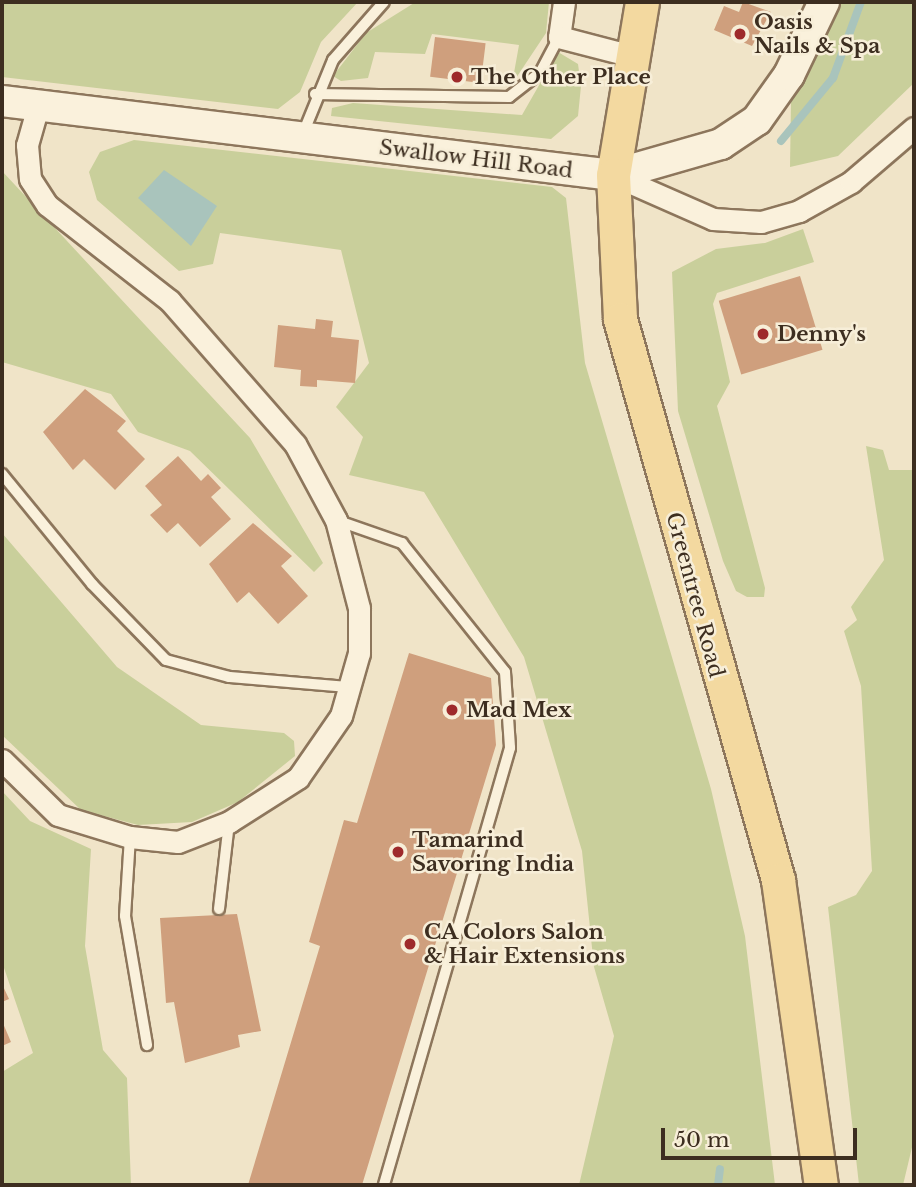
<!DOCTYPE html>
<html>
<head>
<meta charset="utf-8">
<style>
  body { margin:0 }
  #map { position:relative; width:916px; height:1187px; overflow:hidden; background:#f0e4c8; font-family:"Libre Baskerville",serif }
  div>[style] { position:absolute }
  .green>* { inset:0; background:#c9cf9b }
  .water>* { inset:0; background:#a9c4bc }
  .stream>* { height:8px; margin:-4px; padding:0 4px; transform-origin:4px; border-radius:4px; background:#a9c4bc }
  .building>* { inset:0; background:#cf9f7d; transform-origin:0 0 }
  .roads { filter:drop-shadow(2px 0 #8d765c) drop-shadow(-2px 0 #8d765c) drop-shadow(0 2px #8d765c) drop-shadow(0 -2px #8d765c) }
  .lane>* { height:10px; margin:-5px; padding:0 5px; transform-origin:5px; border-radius:5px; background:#faf1dc }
  .street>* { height:21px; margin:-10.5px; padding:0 10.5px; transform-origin:10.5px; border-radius:10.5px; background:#faf1dc }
  .secondary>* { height:30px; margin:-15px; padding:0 15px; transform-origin:15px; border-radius:15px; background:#faf1dc }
  .primary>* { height:33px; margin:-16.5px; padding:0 16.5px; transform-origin:16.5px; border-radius:16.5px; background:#f3d9a0 }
  .dots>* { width:19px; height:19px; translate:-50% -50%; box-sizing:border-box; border:4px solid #f7eed8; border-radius:50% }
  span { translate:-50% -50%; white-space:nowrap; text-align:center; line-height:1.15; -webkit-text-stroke:5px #f7eed8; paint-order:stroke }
  .poi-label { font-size:21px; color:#3d2e20; font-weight:700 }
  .left { translate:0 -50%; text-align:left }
  .street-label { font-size:21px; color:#3d2e20 }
  .frame { position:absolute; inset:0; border:4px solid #3d2e20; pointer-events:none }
  .scale { position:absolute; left:661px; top:1128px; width:196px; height:32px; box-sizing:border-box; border:4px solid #3d2e20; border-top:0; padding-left:9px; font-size:21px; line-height:24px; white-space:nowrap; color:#3d2e20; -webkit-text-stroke:5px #f7eed8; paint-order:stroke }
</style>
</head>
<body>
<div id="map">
  <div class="green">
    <div style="clip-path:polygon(2px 2px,358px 2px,321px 42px,300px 92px,278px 109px,2px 77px)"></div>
    <div style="clip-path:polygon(549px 2px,546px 33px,512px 84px,519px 45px,432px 34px,425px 54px,375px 52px,368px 78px,341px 81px,333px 76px,366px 33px,414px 3px)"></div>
    <div style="clip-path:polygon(836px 2px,914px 2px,914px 83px,838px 156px,790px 167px,791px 101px)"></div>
    <div style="clip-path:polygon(558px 52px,578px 64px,581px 86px,578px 116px,551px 139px,331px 116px,332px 108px,353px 103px,522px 115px)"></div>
    <div style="clip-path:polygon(134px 140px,552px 187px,566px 198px,585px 363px,711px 789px,745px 936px,775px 1185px,579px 1185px,614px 1036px,594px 967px,582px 851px,524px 657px,424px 492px,349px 475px,363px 437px,336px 407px,369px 363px,341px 250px,220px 233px,213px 264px,179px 271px,97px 200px,89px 172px,100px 152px)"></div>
    <div style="clip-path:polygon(2px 171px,250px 438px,323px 563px,314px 572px,190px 451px,138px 432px,111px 394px,2px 362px)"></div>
    <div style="clip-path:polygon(803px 229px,814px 262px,717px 293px,713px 304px,730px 382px,717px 406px,765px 588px,764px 597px,747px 597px,736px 591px,723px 561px,678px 411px,672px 272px,716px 249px,765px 243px)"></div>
    <div style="clip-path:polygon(866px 446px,883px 450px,889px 470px,914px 470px,914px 1139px,903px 1185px,859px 1185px,828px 907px,856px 895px,872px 871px,861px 686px,844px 631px,857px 620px,851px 607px,884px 560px)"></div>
    <div style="clip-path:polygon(2px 533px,117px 667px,201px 725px,284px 733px,294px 741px,295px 756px,238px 802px,192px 822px,138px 825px,81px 810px,2px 735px)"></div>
    <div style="clip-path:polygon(2px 791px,30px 821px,91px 849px,85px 946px,103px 1050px,127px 1078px,131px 1185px,2px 1185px,2px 1072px,33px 1053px,2px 962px)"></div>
  </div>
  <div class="water">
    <div style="clip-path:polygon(164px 170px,217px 206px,191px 246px,138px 198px)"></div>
  </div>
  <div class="stream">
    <div style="left:781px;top:141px;width:82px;rotate:-50.5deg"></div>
    <div style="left:833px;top:78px;width:81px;rotate:-69.8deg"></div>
    <div style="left:718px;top:1185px;width:16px;rotate:-83deg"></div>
  </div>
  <div class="building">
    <div style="clip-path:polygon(743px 2px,771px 12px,752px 46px,714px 30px,724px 6px,739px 12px)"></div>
    <div style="left:435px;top:37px;width:51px;height:40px;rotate:7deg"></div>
    <div style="left:800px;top:276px;width:77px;height:85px;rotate:73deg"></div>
    <div style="clip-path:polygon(316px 319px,333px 321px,331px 337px,359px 340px,355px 383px,317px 380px,317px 387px,300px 386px,301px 370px,274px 367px,278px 325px,315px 329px)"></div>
    <div style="clip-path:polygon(85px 389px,126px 421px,117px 431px,145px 459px,115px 490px,84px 459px,73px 470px,43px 432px)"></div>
    <div style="clip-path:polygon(178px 456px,201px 481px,208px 474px,221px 488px,211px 497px,231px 519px,200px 547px,178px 523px,167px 533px,150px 515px,162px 505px,145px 486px)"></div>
    <div style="clip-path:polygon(253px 523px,292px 556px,281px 566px,308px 596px,278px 624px,249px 592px,237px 603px,209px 564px)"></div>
    <div style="clip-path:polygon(409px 653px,491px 678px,496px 745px,362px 1185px,248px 1185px,320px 946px,309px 942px,344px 820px,357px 823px)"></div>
    <div style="clip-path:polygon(237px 914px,261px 1031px,238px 1035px,240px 1047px,185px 1063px,174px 1002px,166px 1003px,160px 918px)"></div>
    <div style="clip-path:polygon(2px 984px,9px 999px,2px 1002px)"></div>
    <div style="clip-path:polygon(2px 1021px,11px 1042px,2px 1046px)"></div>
  </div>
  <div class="roads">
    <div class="lane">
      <div style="left:315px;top:94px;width:194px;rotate:0.9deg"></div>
      <div style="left:509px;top:97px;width:39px;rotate:-38deg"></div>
      <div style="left:540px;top:73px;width:41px;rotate:-62.2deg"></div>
      <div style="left:302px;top:136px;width:82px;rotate:-67.8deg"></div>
      <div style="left:333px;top:60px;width:77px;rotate:-48.7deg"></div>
      <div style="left:2px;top:474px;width:142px;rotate:50.7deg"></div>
      <div style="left:92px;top:584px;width:106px;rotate:45.8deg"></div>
      <div style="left:166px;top:660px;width:65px;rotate:15.1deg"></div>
      <div style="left:229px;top:677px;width:120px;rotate:4.8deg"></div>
      <div style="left:336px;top:520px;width:70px;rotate:19.2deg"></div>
      <div style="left:402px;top:543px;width:165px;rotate:51.4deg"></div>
      <div style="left:505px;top:672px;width:76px;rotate:86.2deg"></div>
      <div style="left:510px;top:748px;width:455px;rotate:106.1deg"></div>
      <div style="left:130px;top:837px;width:79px;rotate:93.6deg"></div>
      <div style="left:125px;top:916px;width:131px;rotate:80.3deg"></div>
      <div style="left:219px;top:909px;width:88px;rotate:-83.4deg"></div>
    </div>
    <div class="street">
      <div style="left:564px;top:2px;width:35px;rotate:98deg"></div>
      <div style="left:559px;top:37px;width:75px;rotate:14.6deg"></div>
      <div style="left:613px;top:175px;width:109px;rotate:23.7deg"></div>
      <div style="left:713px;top:219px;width:48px;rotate:3.6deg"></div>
      <div style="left:761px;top:222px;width:40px;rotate:-16deg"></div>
      <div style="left:799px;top:211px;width:60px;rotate:-29.1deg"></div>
      <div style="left:851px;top:182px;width:83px;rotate:-40.6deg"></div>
      <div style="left:2px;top:760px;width:78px;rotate:44.5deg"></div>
      <div style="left:58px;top:815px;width:75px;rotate:17deg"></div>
      <div style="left:130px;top:837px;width:48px;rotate:5.9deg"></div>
      <div style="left:178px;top:842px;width:55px;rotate:-21.4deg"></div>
      <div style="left:229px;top:822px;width:82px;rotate:-32.5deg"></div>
      <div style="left:298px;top:778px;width:75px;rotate:-55.3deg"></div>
      <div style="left:341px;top:716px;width:66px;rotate:-74.1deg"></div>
      <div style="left:359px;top:653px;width:45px;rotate:-90deg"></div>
      <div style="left:359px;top:608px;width:91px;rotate:-104.6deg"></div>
      <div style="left:336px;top:520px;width:86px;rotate:-118.3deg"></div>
      <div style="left:295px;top:444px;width:190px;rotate:-131.2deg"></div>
      <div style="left:170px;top:301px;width:156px;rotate:-142deg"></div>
      <div style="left:47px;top:205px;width:31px;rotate:-123deg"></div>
      <div style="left:30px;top:179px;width:34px;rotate:-95deg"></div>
      <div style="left:27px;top:145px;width:41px;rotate:-74.2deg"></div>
    </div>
    <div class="secondary">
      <div style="left:2px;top:101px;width:615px;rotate:6.91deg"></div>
      <div style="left:613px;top:175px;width:112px;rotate:-16deg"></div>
      <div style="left:721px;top:144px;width:43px;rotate:-33.7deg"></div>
      <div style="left:757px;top:120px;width:55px;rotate:-54.6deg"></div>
      <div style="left:789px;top:75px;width:81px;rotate:-64.4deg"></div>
    </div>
    <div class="primary">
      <div style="left:642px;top:2px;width:175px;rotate:99.5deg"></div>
      <div style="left:613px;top:175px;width:144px;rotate:87.2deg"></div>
      <div style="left:620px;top:319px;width:583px;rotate:74.27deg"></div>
      <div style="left:778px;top:880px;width:308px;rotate:82deg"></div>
    </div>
  </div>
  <div class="dots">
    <div style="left:740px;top:34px;background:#9e2a2b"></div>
    <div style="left:457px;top:77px;background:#9e2a2b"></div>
    <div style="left:763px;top:334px;background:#9e2a2b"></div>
    <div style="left:452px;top:710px;background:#9e2a2b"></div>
    <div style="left:398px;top:852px;background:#9e2a2b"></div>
    <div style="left:410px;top:944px;background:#9e2a2b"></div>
  </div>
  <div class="poi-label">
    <span class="left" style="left:754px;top:34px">Oasis<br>Nails &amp; Spa</span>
    <span class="left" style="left:471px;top:77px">The Other Place</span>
    <span class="left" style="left:777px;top:334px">Denny's</span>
    <span class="left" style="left:466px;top:710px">Mad Mex</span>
    <span class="left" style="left:412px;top:852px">Tamarind<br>Savoring India</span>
    <span class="left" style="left:424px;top:944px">CA Colors Salon<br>&amp; Hair Extensions</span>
  </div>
  <div class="street-label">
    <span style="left:476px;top:159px;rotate:7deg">Swallow Hill Road</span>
    <span style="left:695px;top:595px;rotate:75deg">Greentree Road</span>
  </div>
  <div class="frame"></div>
  <div class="scale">50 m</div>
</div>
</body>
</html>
